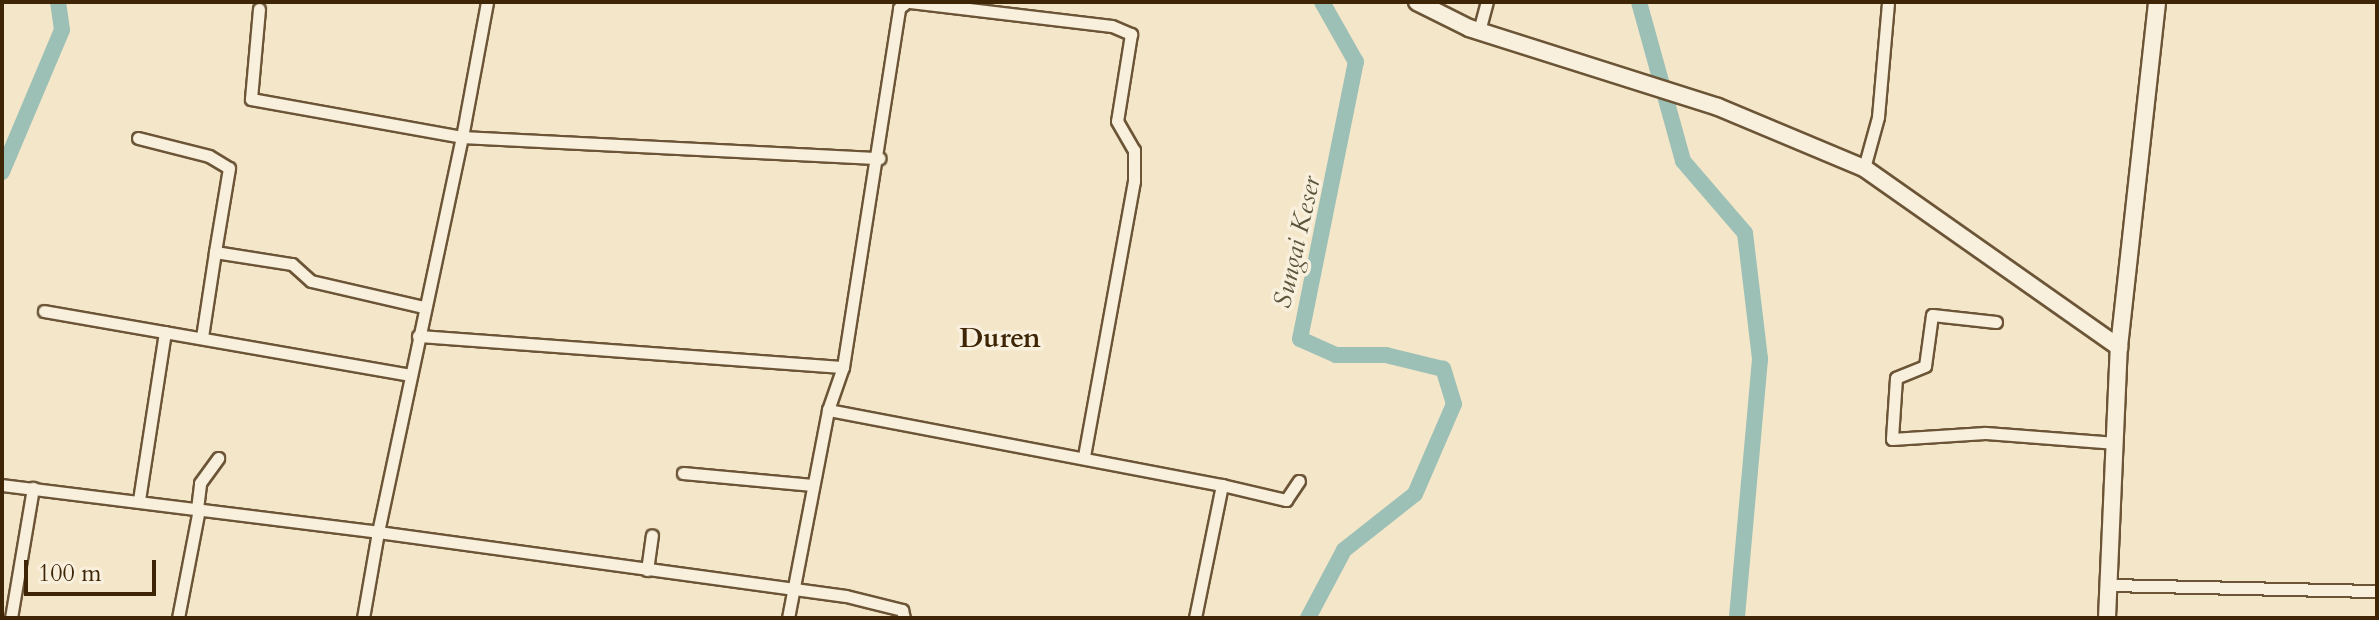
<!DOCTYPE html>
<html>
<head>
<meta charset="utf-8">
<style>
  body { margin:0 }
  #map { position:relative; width:2379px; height:620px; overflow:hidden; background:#f4e6c9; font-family:Cardo,serif }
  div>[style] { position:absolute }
  .river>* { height:16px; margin:-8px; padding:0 8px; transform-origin:8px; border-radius:8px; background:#9cc0b6 }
  .roads { filter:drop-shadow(2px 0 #6b5536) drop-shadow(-2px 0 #6b5536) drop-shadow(0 2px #6b5536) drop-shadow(0 -2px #6b5536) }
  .street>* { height:11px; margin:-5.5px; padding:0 5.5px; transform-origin:5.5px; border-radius:5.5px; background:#f8efdc }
  .secondary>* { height:16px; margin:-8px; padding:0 8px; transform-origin:8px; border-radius:8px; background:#f8efdc }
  span { translate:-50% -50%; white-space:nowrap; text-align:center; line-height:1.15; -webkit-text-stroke:7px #f8efdc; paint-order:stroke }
  .water-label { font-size:26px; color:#5a543a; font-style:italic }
  .quarter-label { font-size:28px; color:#3d2505; font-weight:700 }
  .frame { position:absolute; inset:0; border:4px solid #3d2505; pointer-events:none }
  .scale { position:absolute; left:24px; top:560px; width:132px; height:36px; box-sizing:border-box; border:4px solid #3d2505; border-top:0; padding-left:10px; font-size:24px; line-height:28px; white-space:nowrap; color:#3d2505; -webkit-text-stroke:6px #f8efdc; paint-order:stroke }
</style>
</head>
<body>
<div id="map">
  <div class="river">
    <div style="left:1639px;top:2px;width:165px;rotate:74.5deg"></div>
    <div style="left:1683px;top:161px;width:95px;rotate:49.3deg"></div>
    <div style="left:1745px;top:233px;width:127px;rotate:83.2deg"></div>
    <div style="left:1760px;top:359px;width:260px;rotate:95.1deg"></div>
    <div style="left:2px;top:172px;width:154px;rotate:-67.1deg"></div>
    <div style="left:62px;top:30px;width:28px;rotate:-98deg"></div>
    <div style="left:1308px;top:618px;width:77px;rotate:-62.1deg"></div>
    <div style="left:1344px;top:550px;width:90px;rotate:-38.3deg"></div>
    <div style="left:1415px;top:494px;width:98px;rotate:-66.6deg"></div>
    <div style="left:1454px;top:404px;width:37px;rotate:-107deg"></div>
    <div style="left:1443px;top:369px;width:59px;rotate:-166.2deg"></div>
    <div style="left:1386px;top:355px;width:50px;rotate:180deg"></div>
    <div style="left:1336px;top:355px;width:39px;rotate:-156deg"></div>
    <div style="left:1300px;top:339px;width:283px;rotate:-78.6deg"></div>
    <div style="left:1356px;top:62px;width:69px;rotate:-119.5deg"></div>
  </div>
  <div class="roads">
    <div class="street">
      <div style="left:910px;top:2px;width:203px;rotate:6.8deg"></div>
      <div style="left:1112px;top:26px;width:21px;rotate:23deg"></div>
      <div style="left:1131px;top:34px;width:88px;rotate:99.1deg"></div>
      <div style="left:1117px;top:121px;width:34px;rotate:60deg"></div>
      <div style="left:1134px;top:150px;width:31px;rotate:90deg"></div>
      <div style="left:1134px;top:181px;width:279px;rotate:100.3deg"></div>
      <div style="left:259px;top:9px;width:90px;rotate:95.1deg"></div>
      <div style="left:251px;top:99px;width:214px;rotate:10.2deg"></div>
      <div style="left:462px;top:137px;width:137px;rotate:-79.5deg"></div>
      <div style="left:1479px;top:31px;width:30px;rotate:-75deg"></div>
      <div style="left:138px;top:138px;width:73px;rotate:14.2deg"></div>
      <div style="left:209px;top:156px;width:23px;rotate:31deg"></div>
      <div style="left:229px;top:168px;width:85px;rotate:99.5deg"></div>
      <div style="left:1864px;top:168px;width:53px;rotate:-74.6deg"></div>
      <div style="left:1878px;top:117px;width:115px;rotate:-85deg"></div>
      <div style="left:44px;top:311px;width:371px;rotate:9.9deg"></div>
      <div style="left:1996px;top:322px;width:64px;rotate:-173.8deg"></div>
      <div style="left:1932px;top:315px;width:51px;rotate:97.8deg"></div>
      <div style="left:1925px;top:366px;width:31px;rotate:158deg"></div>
      <div style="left:1896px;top:378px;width:61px;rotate:93.8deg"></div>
      <div style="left:1892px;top:439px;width:93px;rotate:-3.7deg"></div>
      <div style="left:1985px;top:433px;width:129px;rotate:4.4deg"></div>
      <div style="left:418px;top:336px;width:426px;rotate:4.2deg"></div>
      <div style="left:202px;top:337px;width:86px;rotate:-81.3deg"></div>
      <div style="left:215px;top:252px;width:78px;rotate:8.9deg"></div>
      <div style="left:292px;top:264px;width:25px;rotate:42deg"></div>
      <div style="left:311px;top:281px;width:116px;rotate:13deg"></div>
      <div style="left:828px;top:410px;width:46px;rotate:-70.8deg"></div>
      <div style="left:843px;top:367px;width:363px;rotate:-81.1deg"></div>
      <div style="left:899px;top:8px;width:10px;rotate:-37deg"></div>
      <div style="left:683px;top:473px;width:130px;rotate:5.3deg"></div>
      <div style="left:2px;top:485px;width:379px;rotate:7.1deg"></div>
      <div style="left:378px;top:532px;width:404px;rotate:-78deg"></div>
      <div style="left:462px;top:137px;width:418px;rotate:2.9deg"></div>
      <div style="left:1222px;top:485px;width:66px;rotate:13.2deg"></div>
      <div style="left:1286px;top:500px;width:23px;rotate:-56deg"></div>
      <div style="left:139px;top:500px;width:170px;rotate:-81.2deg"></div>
      <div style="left:197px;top:509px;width:26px;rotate:-83deg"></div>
      <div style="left:200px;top:483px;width:31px;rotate:-54deg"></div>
      <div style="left:647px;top:570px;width:35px;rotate:-82deg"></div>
      <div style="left:2109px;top:585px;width:268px;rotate:1.3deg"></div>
      <div style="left:11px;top:618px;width:132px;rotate:-80.4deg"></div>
      <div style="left:178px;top:618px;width:111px;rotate:-79.1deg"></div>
      <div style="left:363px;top:618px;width:87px;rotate:-80.1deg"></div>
      <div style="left:378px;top:532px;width:472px;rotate:7.8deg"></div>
      <div style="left:846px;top:596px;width:58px;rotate:14deg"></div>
      <div style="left:902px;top:610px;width:8px;rotate:76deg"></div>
      <div style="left:788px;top:618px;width:212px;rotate:-79.1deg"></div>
      <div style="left:828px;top:410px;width:401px;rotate:10.8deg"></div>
      <div style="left:1222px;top:485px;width:136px;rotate:101.5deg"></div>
    </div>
    <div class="secondary">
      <div style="left:1417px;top:2px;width:58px;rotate:26.6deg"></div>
      <div style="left:1469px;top:28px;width:261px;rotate:17.6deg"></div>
      <div style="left:1718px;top:107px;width:158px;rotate:22.7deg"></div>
      <div style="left:1864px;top:168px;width:312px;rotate:35.1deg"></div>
      <div style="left:2107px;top:618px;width:271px;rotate:-87.5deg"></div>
      <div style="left:2119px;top:347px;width:347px;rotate:-83.7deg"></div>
    </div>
  </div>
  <div class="water-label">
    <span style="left:1297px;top:242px;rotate:-77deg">Sungai Keser</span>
  </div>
  <div class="quarter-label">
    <span style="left:1000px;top:338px">Duren</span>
  </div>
  <div class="frame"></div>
  <div class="scale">100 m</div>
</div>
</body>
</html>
